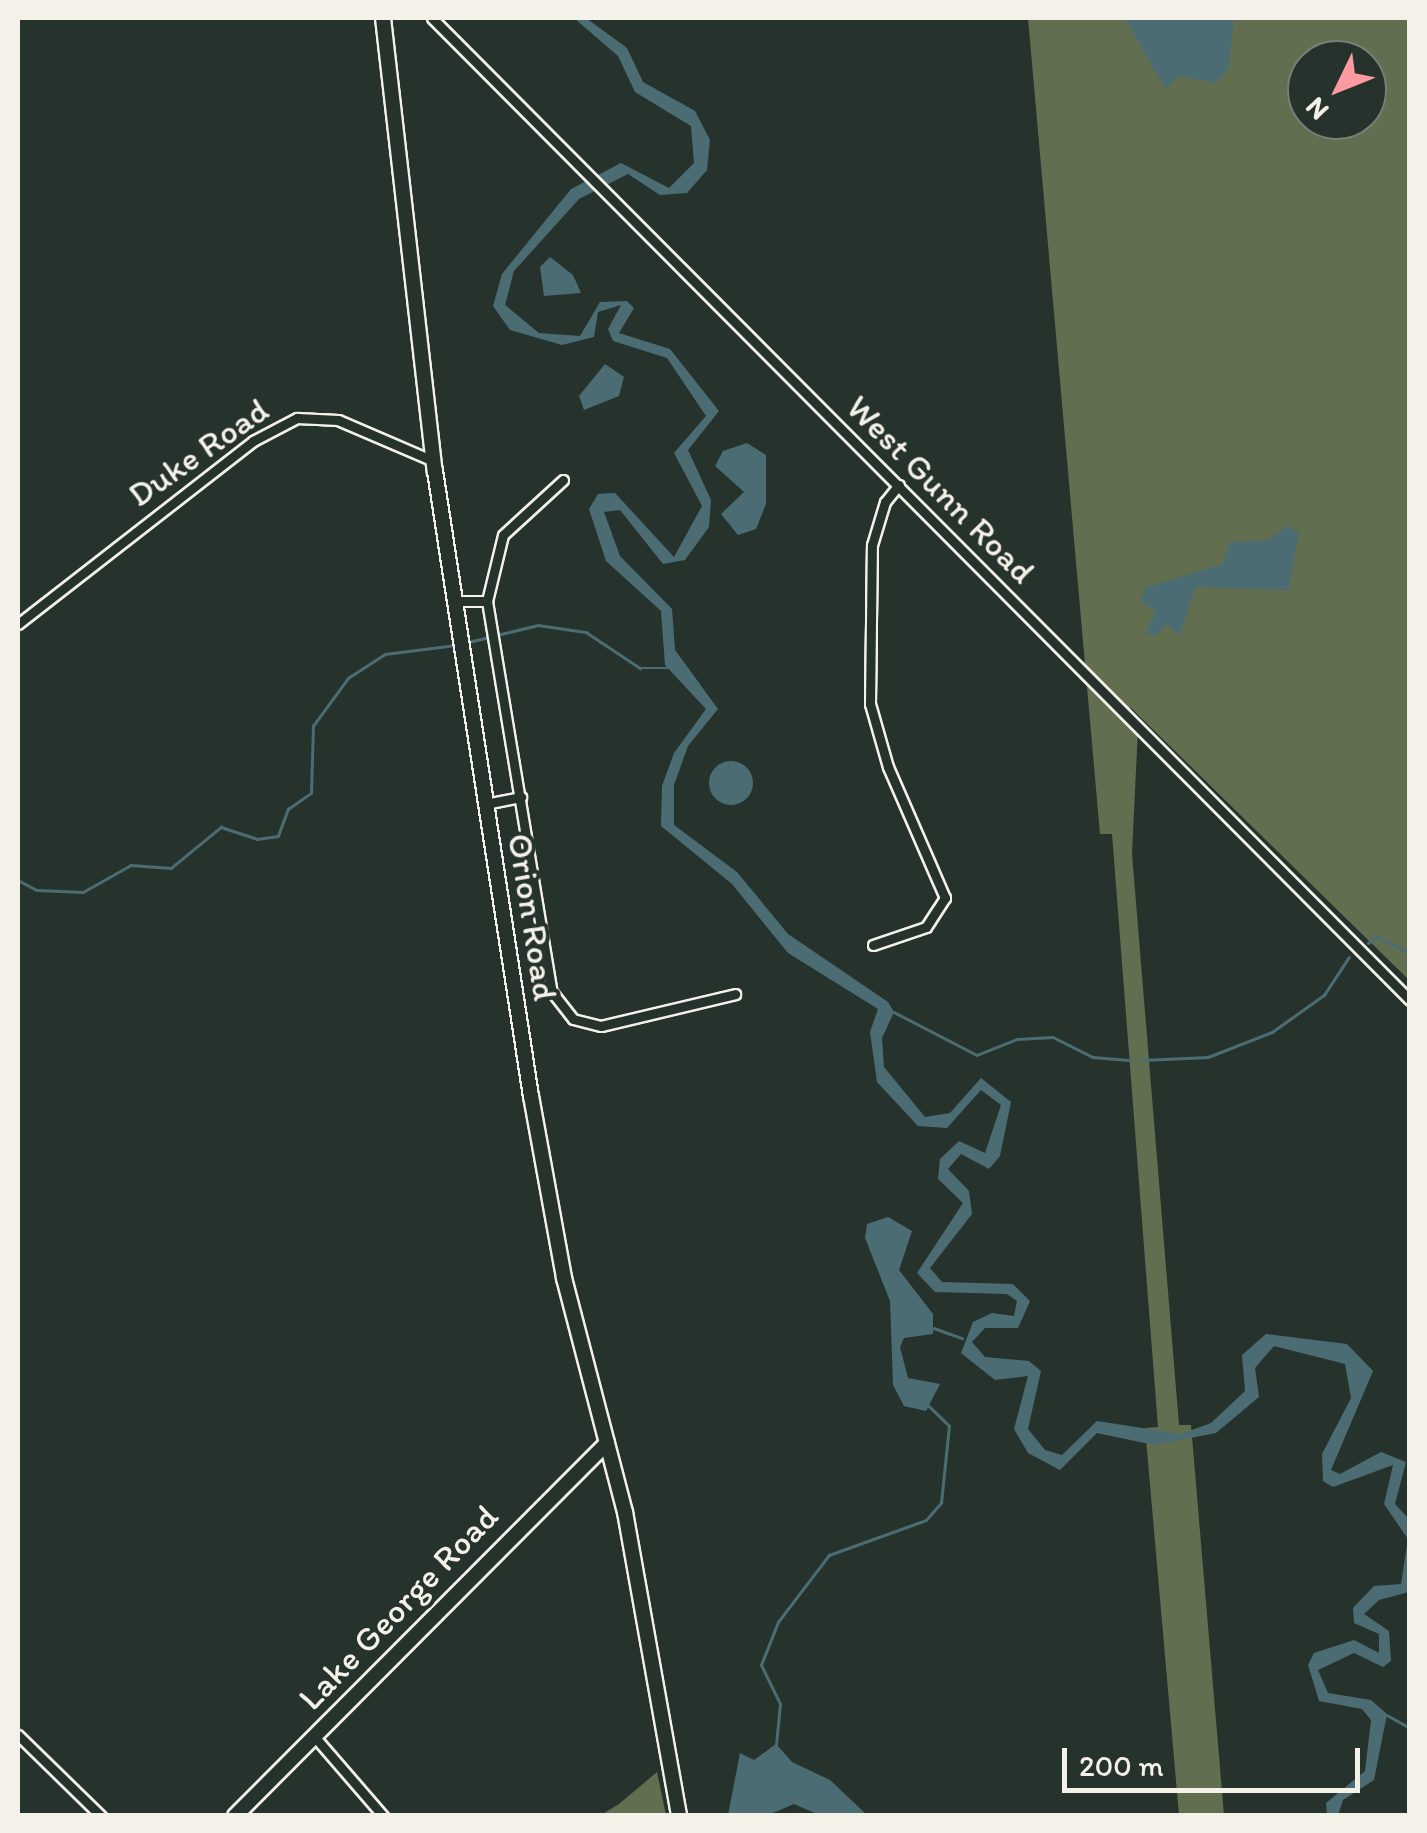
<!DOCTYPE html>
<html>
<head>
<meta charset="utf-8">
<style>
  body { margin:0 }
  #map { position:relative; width:1427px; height:1833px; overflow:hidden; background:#26332d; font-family:Itim,sans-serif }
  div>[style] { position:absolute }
  .green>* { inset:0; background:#626e50 }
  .water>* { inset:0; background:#4c6c73 }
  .round { border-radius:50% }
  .stream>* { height:2.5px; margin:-1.25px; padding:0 1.25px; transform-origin:1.25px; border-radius:1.25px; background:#4c6c73 }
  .roads { filter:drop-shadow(2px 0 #f4f1e8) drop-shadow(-2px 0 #f4f1e8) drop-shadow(0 2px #f4f1e8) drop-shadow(0 -2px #f4f1e8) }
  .street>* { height:9px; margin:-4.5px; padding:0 4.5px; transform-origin:4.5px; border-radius:4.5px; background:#26332d }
  .secondary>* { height:14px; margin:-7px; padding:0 7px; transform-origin:7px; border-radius:7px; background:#26332d }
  span { translate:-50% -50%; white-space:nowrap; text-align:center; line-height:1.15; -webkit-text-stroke:8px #26332d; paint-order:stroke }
  .street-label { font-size:35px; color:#f4f1e8 }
  .frame { position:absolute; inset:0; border:20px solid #f4f1e8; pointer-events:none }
  .north { position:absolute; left:1287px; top:40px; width:100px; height:100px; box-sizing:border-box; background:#26332d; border:2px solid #787f78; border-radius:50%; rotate:227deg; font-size:28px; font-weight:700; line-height:40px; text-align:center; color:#f4f1e8 }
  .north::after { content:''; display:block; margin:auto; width:35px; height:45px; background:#ff9aa2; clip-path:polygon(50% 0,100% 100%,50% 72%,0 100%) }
  .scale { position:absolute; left:1062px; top:1748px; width:298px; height:45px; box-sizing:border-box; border:5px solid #f4f1e8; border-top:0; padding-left:12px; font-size:30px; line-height:35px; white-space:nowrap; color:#f4f1e8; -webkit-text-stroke:8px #26332d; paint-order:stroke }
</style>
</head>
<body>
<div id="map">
  <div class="green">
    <div style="clip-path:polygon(evenodd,1028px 18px,1409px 18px,1409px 980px,1130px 707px,1138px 728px,1132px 854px,1179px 1425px,1191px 1425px,1224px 1815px,1179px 1815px,1145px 1428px,1158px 1427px,1112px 834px,1100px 834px,1028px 18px,1307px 60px,1367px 60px,1367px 120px,1307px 120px,1307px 60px)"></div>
    <div style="clip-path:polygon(657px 1772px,666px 1815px,601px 1815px,619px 1804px)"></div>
  </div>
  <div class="water">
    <div style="clip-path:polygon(574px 18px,586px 18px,627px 48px,643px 82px,695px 111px,710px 140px,707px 170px,687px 193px,660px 195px,628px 174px,579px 199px,514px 271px,505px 305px,539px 333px,580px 336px,600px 302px,627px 301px,634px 308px,619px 333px,670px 349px,719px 411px,688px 450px,711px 500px,709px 527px,685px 560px,663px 564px,620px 510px,604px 512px,620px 556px,672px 609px,675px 650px,718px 709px,688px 746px,674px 785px,674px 825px,737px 872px,788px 934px,888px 1002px,894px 1012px,882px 1038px,884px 1067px,925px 1117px,950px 1113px,981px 1078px,1011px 1102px,1000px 1156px,989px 1169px,961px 1154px,948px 1169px,969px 1191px,972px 1214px,930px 1268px,942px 1282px,1013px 1284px,1030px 1301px,1018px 1328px,985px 1328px,972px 1342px,985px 1357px,1029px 1361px,1041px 1371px,1028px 1429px,1045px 1450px,1062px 1455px,1097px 1421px,1181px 1434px,1211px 1423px,1245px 1391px,1242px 1355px,1266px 1334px,1347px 1344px,1373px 1371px,1331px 1470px,1340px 1474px,1381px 1452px,1406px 1462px,1395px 1504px,1409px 1519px,1409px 1592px,1379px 1600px,1364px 1614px,1389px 1631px,1391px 1661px,1383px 1667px,1354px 1653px,1318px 1670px,1328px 1693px,1371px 1700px,1387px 1714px,1374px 1780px,1343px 1800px,1338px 1815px,1327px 1815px,1326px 1803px,1365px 1771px,1371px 1720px,1362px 1709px,1319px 1701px,1308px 1665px,1314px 1653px,1354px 1640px,1379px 1653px,1379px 1634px,1354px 1623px,1353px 1608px,1374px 1586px,1401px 1584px,1408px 1539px,1384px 1504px,1393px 1465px,1333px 1487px,1323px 1481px,1322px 1454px,1351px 1398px,1345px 1364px,1274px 1346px,1255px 1368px,1259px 1397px,1216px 1433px,1154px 1445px,1097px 1433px,1060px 1470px,1028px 1453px,1014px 1429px,1028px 1376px,995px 1380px,961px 1353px,973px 1322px,992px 1313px,1014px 1316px,1017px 1301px,1007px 1294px,935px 1292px,917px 1273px,963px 1203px,938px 1179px,940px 1159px,959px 1141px,985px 1153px,1001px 1105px,981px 1090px,947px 1128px,918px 1126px,877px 1082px,870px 1032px,878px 1009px,788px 953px,732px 884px,661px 826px,662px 786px,674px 753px,706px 709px,665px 665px,661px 611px,606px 561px,589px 509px,598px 494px,615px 493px,674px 557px,702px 506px,674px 453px,706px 416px,667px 358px,613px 341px,608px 329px,621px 305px,598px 312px,594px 337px,562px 345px,510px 330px,493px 306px,502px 274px,571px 189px,621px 163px,669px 188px,694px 163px,691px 126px,635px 92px,618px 56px)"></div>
    <div style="clip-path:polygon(1125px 18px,1234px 18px,1229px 68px,1216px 83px,1180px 76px,1165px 89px)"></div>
    <div style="clip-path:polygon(550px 257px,573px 275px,581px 293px,544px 296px,540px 267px)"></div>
    <div style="clip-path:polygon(605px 364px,624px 377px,619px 396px,584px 410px,579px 396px)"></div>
    <div style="clip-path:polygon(747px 443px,766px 455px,766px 504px,756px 529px,738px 535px,721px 514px,744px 492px,715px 466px,723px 451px)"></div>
    <div style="clip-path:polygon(1288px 526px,1299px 533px,1288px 590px,1195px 587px,1180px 635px,1167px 625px,1154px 636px,1145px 633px,1156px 611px,1141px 602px,1145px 588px,1222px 564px,1230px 542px,1267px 541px)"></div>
    <div class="round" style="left:709px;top:761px;width:44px;height:44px"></div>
    <div style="clip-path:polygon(888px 1217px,912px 1231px,899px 1270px,933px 1314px,933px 1334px,904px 1338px,900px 1347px,908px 1378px,940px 1384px,926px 1411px,904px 1406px,893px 1385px,890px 1301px,865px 1238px,867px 1224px)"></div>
    <div style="clip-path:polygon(776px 1744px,792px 1762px,830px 1780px,867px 1815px,819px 1815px,794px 1804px,768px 1815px,728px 1815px,740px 1753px,754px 1760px)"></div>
  </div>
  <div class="stream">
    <div style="left:497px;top:635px;width:42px;rotate:-13.7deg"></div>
    <div style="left:538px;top:625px;width:49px;rotate:8.3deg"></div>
    <div style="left:586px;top:632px;width:65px;rotate:33.7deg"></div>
    <div style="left:640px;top:668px;width:27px"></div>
    <div style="left:468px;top:642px;width:22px;rotate:-13deg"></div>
    <div style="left:18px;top:880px;width:21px;rotate:28deg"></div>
    <div style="left:37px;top:890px;width:46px;rotate:2.5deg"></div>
    <div style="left:83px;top:892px;width:55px;rotate:-29.4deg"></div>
    <div style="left:131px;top:865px;width:40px;rotate:4.3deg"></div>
    <div style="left:171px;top:868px;width:65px;rotate:-39.4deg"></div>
    <div style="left:221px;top:827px;width:38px;rotate:18deg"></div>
    <div style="left:257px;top:839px;width:21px;rotate:-8deg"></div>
    <div style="left:278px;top:836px;width:29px;rotate:-70deg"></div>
    <div style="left:288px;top:809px;width:28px;rotate:-35deg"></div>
    <div style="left:311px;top:793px;width:67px;rotate:-88.3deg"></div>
    <div style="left:313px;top:726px;width:59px;rotate:-53.9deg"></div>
    <div style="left:348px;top:678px;width:44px;rotate:-33deg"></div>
    <div style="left:385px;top:654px;width:71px;rotate:-7.3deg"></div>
    <div style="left:1368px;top:943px;width:11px;rotate:-34deg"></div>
    <div style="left:1377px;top:937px;width:37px;rotate:26deg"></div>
    <div style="left:894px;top:1012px;width:93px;rotate:27.4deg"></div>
    <div style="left:977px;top:1055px;width:43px;rotate:-21.8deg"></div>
    <div style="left:1017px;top:1039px;width:36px;rotate:-3deg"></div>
    <div style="left:1053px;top:1037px;width:45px;rotate:26.6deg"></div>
    <div style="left:1093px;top:1057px;width:38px;rotate:5deg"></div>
    <div style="left:1142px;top:1060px;width:66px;rotate:-2.6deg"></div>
    <div style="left:1208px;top:1057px;width:69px;rotate:-21.3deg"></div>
    <div style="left:1272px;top:1032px;width:64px;rotate:-35.4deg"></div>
    <div style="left:1324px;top:995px;width:45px;rotate:-56.7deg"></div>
    <div style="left:934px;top:1328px;width:30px;rotate:20deg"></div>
    <div style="left:1387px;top:1715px;width:26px;rotate:29deg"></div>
    <div style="left:776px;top:1745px;width:41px;rotate:-84.4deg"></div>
    <div style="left:780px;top:1704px;width:43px;rotate:-116deg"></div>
    <div style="left:761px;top:1665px;width:46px;rotate:-68.4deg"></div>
    <div style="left:778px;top:1622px;width:84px;rotate:-52.7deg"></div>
    <div style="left:829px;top:1555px;width:103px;rotate:-19.8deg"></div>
    <div style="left:926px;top:1520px;width:23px;rotate:-49deg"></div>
    <div style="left:941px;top:1503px;width:77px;rotate:-84.1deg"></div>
    <div style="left:949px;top:1426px;width:30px;rotate:-136deg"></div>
  </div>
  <div class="roads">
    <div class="street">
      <div style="left:432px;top:18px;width:1386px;rotate:45.12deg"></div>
      <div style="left:563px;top:480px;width:81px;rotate:137.5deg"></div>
      <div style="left:503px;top:535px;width:68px;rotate:103.6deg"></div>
      <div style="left:487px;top:601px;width:396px;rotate:80.6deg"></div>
      <div style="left:552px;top:992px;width:34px;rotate:52deg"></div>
      <div style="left:573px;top:1019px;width:29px;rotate:14deg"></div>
      <div style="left:601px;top:1026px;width:138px;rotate:-13.4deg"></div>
      <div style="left:455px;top:601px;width:32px"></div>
      <div style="left:18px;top:624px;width:298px;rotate:-37.9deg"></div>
      <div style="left:253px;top:441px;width:50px;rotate:-27.6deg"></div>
      <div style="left:297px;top:418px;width:41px;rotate:2.8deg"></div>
      <div style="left:338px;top:420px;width:103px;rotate:23.3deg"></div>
      <div style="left:485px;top:804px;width:37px;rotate:-11deg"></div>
      <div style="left:873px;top:945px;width:56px;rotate:-18.8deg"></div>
      <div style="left:926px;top:927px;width:35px;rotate:-57deg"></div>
      <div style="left:945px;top:898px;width:143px;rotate:-113.5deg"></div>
      <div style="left:888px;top:767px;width:66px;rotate:-105.9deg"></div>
      <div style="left:870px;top:704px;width:159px;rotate:-89.3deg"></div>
      <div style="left:872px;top:545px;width:45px;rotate:-73.2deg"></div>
      <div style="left:885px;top:502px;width:22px;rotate:-51deg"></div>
      <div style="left:18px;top:1735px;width:116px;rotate:44.3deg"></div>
      <div style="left:314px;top:1736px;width:106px;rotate:49.2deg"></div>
    </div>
    <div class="secondary">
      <div style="left:383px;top:18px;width:456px;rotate:83.5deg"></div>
      <div style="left:435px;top:471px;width:632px;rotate:81.27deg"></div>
      <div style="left:531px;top:1096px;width:185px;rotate:79.7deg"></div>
      <div style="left:564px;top:1278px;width:242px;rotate:75.4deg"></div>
      <div style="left:625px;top:1512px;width:309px;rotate:79.9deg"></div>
      <div style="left:235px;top:1816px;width:527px;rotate:-45.08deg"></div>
    </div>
  </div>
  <div class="street-label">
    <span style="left:198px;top:452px;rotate:-35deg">Duke Road</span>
    <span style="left:941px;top:489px;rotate:45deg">West Gunn Road</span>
    <span style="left:533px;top:917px;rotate:81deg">Orion Road</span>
    <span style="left:398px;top:1607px;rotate:-46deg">Lake George Road</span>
  </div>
  <div class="frame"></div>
  <div class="north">N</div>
  <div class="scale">200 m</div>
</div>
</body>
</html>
